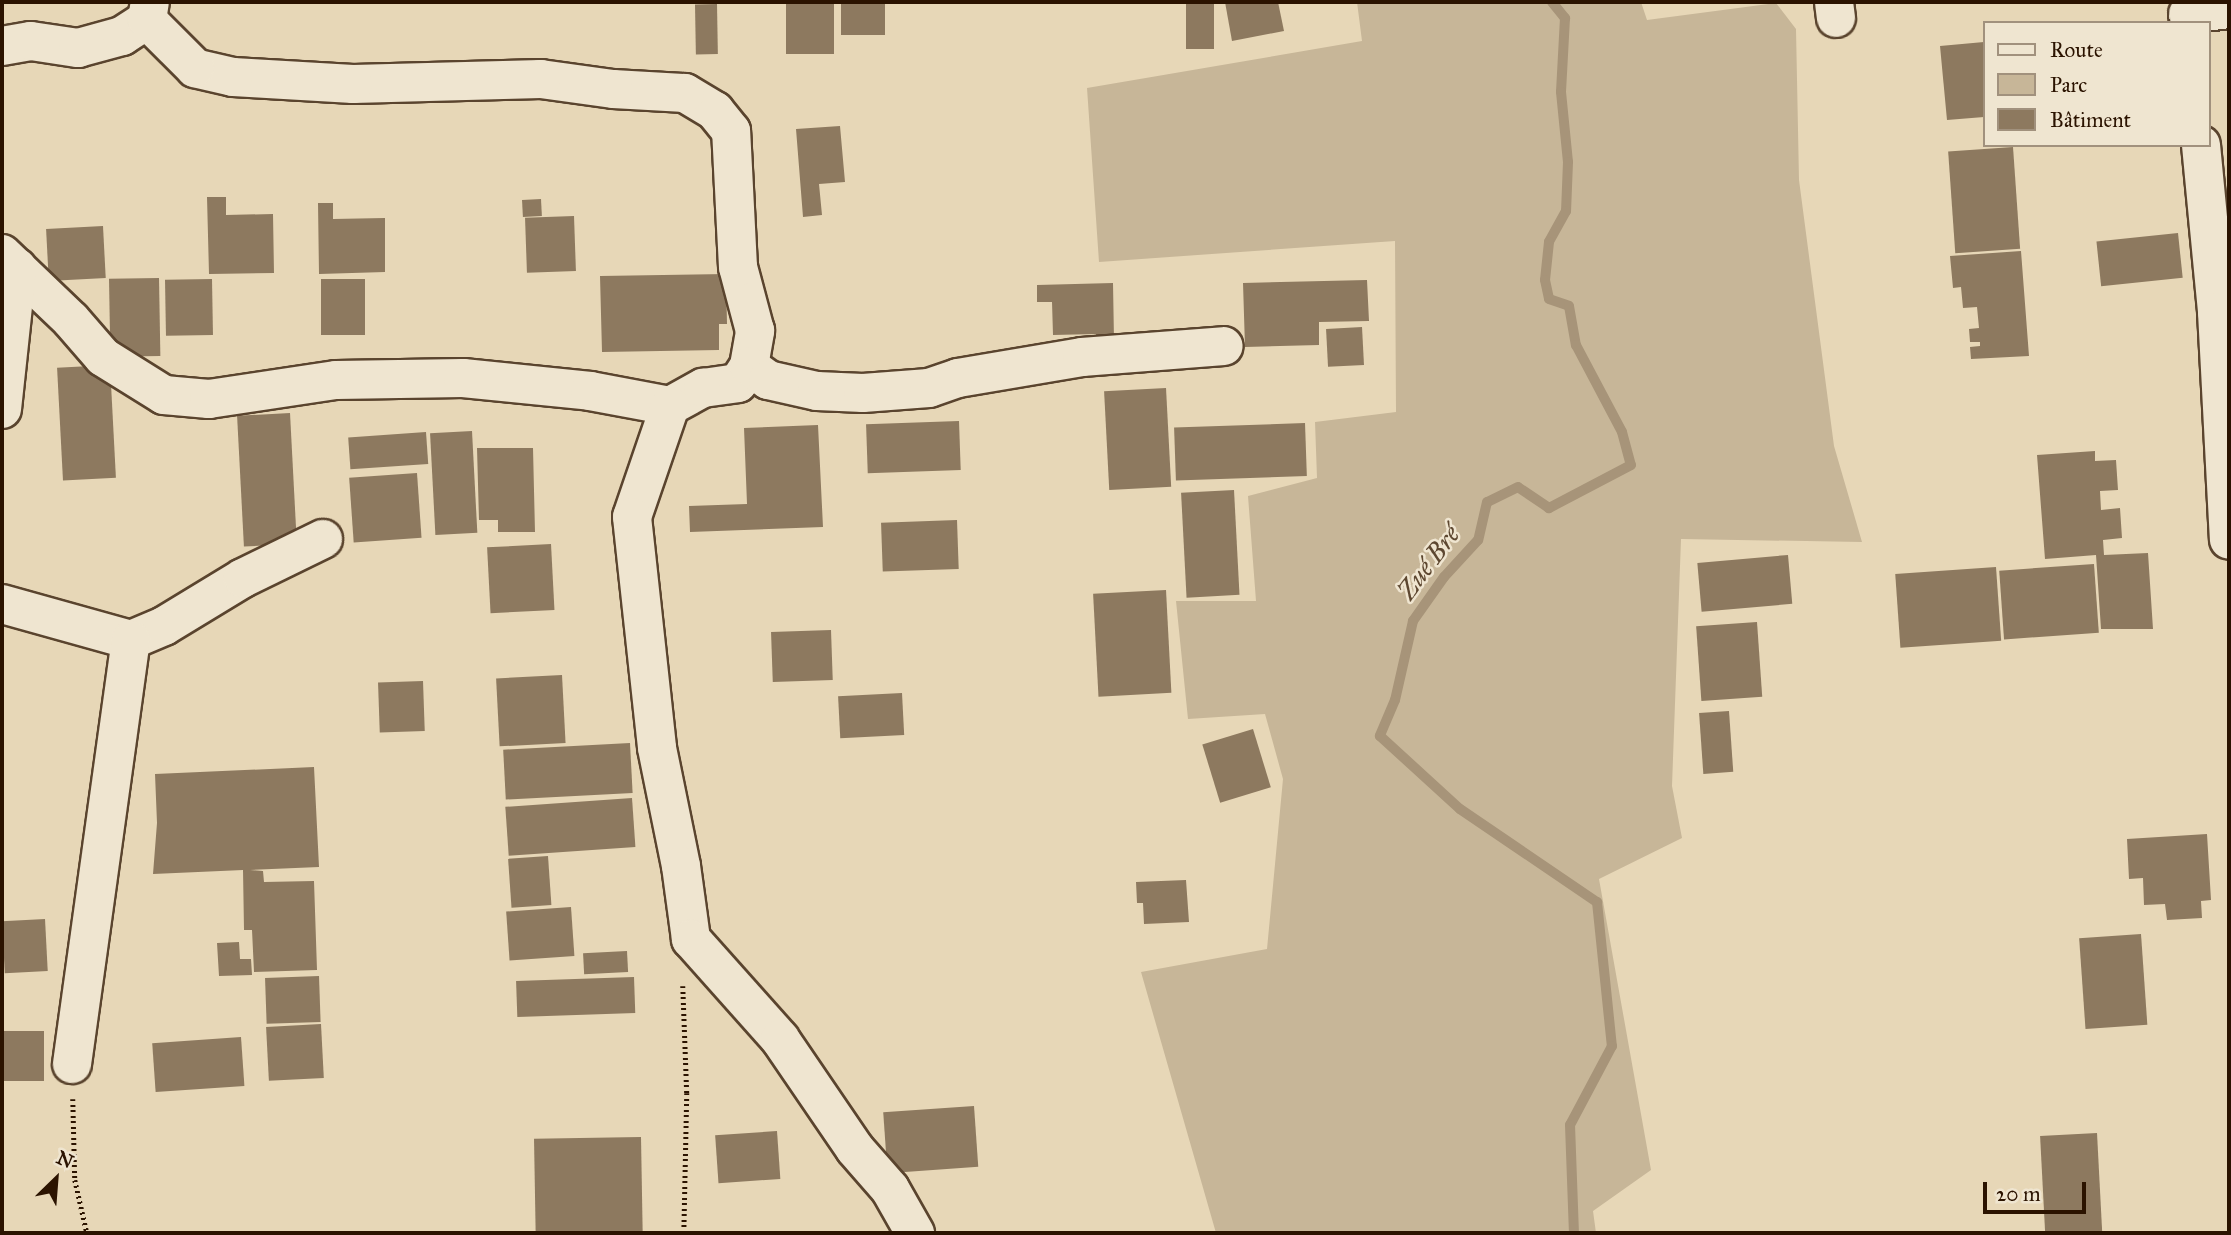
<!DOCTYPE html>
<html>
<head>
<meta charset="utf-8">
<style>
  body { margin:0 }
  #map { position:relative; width:2231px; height:1235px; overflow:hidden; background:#e7d7b7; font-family:"IM FELL Great Primer",serif }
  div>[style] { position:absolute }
  .green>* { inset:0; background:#c7b698 }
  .stream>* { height:10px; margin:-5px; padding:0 5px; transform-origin:5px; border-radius:5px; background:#a79479 }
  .building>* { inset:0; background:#8d795f; transform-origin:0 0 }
  .path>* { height:4.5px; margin-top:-2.25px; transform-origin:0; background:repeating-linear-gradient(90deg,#2b1300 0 2px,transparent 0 5.5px) }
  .roads { filter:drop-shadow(2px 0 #5a442e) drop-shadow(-2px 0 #5a442e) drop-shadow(0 2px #5a442e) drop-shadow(0 -2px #5a442e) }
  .street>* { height:38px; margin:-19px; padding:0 19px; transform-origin:19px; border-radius:19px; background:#efe5d0 }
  span { translate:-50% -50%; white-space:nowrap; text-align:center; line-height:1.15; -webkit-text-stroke:5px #efe5d0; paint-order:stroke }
  .water-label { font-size:26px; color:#5d4730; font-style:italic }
  .frame { position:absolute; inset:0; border:4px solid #2b1300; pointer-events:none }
  .legend { position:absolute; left:1983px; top:21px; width:228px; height:126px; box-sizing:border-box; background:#efe5d0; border:2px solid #a1917d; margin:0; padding:9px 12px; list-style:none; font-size:21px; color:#2b1300 }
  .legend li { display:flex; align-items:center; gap:14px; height:35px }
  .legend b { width:35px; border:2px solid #a1917d }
  .north { position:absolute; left:21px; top:1144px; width:70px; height:70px; -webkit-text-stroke:5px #efe5d0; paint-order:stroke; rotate:25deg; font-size:19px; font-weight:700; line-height:28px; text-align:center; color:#2b1300 }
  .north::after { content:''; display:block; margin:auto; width:24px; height:32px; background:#2b1300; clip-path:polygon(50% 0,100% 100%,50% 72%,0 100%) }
  .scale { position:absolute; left:1983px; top:1182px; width:103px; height:32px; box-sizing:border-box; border:4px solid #2b1300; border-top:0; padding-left:9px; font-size:21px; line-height:24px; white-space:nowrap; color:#2b1300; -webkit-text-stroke:5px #efe5d0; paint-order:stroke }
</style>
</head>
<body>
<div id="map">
  <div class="green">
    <div style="clip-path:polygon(1357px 2px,1641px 2px,1647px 20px,1776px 3px,1796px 29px,1799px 180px,1834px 446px,1862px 542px,1681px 539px,1672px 786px,1682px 838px,1599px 879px,1651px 1170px,1593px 1211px,1596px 1233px,1216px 1233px,1141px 972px,1267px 949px,1283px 779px,1265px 714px,1188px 719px,1176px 601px,1256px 601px,1248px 496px,1317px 478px,1315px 422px,1396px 412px,1395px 241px,1099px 262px,1087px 88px,1362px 41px)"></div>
  </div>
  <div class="stream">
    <div style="left:1552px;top:2px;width:21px;rotate:51deg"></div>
    <div style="left:1565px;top:18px;width:74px;rotate:93.1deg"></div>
    <div style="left:1561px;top:92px;width:70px;rotate:84.3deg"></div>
    <div style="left:1568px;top:162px;width:49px;rotate:92.3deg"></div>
    <div style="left:1566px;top:211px;width:35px;rotate:119deg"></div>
    <div style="left:1549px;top:242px;width:38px;rotate:96deg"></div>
    <div style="left:1545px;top:280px;width:19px;rotate:78deg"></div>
    <div style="left:1549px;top:299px;width:21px;rotate:19deg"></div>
    <div style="left:1569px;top:306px;width:40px;rotate:80deg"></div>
    <div style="left:1576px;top:345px;width:98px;rotate:62.1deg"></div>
    <div style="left:1622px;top:432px;width:34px;rotate:75deg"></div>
    <div style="left:1631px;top:465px;width:93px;rotate:152.3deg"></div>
    <div style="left:1549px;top:508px;width:37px;rotate:-146deg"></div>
    <div style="left:1518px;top:487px;width:34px;rotate:154deg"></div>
    <div style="left:1487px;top:502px;width:39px;rotate:103deg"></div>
    <div style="left:1478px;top:540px;width:50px;rotate:132.6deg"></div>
    <div style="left:1444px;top:577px;width:54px;rotate:125.2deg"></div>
    <div style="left:1413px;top:621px;width:81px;rotate:102.8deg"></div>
    <div style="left:1395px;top:700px;width:39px;rotate:113deg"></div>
    <div style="left:1380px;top:736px;width:108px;rotate:42.4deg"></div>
    <div style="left:1460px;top:809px;width:166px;rotate:34.2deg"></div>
    <div style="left:1597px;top:902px;width:145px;rotate:84.1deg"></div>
    <div style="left:1612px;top:1046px;width:89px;rotate:118deg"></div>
    <div style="left:1570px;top:1125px;width:108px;rotate:87.9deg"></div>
  </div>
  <div class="building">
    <div style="left:786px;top:2px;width:48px;height:52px"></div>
    <div style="left:841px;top:2px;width:44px;height:33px"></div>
    <div style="left:1186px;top:2px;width:28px;height:47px"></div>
    <div style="clip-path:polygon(1225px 2px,1278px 2px,1284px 31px,1232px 41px)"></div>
    <div style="left:717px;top:4px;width:50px;height:22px;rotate:89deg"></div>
    <div style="clip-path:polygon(1984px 42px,1984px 117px,1947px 120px,1940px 46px)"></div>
    <div style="clip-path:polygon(840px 126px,845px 182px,819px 184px,822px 215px,803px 217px,796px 129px)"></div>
    <div style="left:2013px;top:147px;width:102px;height:65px;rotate:86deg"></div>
    <div style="clip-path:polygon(207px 197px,226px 197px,226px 215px,273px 214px,274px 273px,209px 274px)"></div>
    <div style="left:541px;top:199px;width:17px;height:19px;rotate:87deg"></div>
    <div style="clip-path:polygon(318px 203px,333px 203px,333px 219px,385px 218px,385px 272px,319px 274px)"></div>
    <div style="left:574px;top:216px;width:55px;height:49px;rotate:88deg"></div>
    <div style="left:103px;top:226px;width:52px;height:57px;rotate:87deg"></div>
    <div style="left:2178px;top:233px;width:45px;height:82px;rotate:84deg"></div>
    <div style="clip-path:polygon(2021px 251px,2029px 356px,1971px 359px,1970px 347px,1980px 346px,1980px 342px,1970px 342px,1969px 329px,1979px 328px,1977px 307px,1963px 308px,1961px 287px,1953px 288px,1950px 256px)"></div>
    <div style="clip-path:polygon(726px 274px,727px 324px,719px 324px,719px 350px,602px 352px,600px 276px)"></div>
    <div style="left:159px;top:278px;width:78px;height:50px;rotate:89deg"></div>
    <div style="left:212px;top:279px;width:56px;height:47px;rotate:89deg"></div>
    <div style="left:321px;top:279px;width:44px;height:56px"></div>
    <div style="clip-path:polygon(1367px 280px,1369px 321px,1319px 322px,1319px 345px,1245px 347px,1243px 283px)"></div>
    <div style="clip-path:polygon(1113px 283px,1114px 340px,1096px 340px,1096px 334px,1053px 335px,1052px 302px,1037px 302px,1037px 285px)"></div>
    <div style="left:1362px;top:327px;width:38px;height:36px;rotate:87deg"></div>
    <div style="left:110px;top:365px;width:113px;height:53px;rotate:87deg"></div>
    <div style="left:1166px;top:388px;width:99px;height:62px;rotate:87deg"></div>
    <div style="left:290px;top:413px;width:131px;height:53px;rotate:87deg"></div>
    <div style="left:959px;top:421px;width:49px;height:93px;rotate:88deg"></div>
    <div style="left:1305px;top:423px;width:53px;height:131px;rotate:88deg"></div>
    <div style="clip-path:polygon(818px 425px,823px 527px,690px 532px,689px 506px,747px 504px,744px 428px)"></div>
    <div style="left:472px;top:431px;width:102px;height:42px;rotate:87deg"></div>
    <div style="left:426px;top:432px;width:32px;height:78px;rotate:86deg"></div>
    <div style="clip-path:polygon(477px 448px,533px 448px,535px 532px,498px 532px,498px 520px,479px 520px)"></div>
    <div style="clip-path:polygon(2095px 451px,2095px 461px,2116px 460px,2118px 490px,2100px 491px,2101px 510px,2120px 508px,2122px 538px,2103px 540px,2104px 555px,2148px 553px,2153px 629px,2101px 629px,2096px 555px,2045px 559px,2037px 455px)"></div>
    <div style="left:417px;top:473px;width:65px;height:68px;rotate:86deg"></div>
    <div style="left:1234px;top:490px;width:105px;height:53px;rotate:87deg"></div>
    <div style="left:957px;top:520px;width:49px;height:76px;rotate:88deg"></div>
    <div style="left:551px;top:544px;width:66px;height:64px;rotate:87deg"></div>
    <div style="left:1788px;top:555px;width:49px;height:91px;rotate:85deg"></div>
    <div style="left:2094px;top:564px;width:69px;height:95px;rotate:86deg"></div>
    <div style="left:1996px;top:567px;width:74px;height:101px;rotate:86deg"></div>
    <div style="left:1166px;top:590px;width:103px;height:73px;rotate:87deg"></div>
    <div style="left:1757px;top:622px;width:75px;height:61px;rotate:86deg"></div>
    <div style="left:831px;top:630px;width:50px;height:60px;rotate:88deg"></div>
    <div style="left:562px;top:675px;width:68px;height:66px;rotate:87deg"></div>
    <div style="left:423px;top:681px;width:50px;height:45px;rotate:88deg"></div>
    <div style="left:902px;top:693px;width:42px;height:64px;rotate:87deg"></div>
    <div style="left:1729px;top:711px;width:61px;height:30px;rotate:86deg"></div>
    <div style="left:1253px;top:729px;width:61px;height:53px;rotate:73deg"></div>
    <div style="left:630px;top:743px;width:50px;height:127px;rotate:87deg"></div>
    <div style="clip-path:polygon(314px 767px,319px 867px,250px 870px,263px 871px,264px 882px,314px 881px,317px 970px,254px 972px,252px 930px,244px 930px,243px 870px,153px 874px,157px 823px,155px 774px)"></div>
    <div style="left:632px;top:798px;width:49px;height:127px;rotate:86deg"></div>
    <div style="clip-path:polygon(2207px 834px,2211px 900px,2201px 901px,2202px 918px,2167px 920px,2165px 904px,2144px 905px,2143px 878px,2129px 879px,2127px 839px)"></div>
    <div style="left:548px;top:856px;width:49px;height:40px;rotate:86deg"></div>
    <div style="clip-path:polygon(1186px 880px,1189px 922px,1144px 924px,1143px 903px,1137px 903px,1136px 882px)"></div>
    <div style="left:571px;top:907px;width:49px;height:65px;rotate:86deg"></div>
    <div style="left:45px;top:919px;width:52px;height:43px;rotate:87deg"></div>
    <div style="left:2141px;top:934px;width:91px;height:62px;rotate:86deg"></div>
    <div style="clip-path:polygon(239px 942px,240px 959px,251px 959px,252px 975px,219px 976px,217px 943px)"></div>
    <div style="left:627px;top:951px;width:21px;height:44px;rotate:87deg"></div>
    <div style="left:319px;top:976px;width:46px;height:54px;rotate:88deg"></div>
    <div style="left:634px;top:977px;width:36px;height:118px;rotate:88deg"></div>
    <div style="left:321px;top:1024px;width:54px;height:55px;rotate:87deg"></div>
    <div style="left:2px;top:1031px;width:42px;height:50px"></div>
    <div style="left:241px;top:1037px;width:49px;height:89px;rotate:86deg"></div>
    <div style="left:974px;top:1106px;width:61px;height:91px;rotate:86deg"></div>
    <div style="left:777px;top:1131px;width:48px;height:62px;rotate:86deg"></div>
    <div style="left:2097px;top:1133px;width:100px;height:57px;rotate:87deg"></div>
    <div style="left:641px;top:1137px;width:96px;height:107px;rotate:89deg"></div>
  </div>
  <div class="path">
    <div style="left:683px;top:986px;width:107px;rotate:87.9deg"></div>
    <div style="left:687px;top:1093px;width:140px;rotate:91.2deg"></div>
    <div style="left:73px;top:1099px;width:81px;rotate:88.6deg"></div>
    <div style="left:75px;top:1180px;width:54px;rotate:77.2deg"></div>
  </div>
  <div class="roads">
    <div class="street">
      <div style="left:1834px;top:2px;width:16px;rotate:83deg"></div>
      <div style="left:2188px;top:14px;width:41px;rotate:-7deg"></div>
      <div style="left:2px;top:46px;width:29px;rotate:-10deg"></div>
      <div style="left:31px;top:41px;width:48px;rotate:8.5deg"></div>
      <div style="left:78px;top:48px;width:46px;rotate:-15.3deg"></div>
      <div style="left:122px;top:36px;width:30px;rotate:-33deg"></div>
      <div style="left:147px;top:20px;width:18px;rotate:-81deg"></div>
      <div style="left:2201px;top:145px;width:168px;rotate:84.5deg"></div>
      <div style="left:2217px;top:312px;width:228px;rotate:87deg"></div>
      <div style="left:2px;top:254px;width:95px;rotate:43.7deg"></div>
      <div style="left:71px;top:320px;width:49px;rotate:49.1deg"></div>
      <div style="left:103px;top:357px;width:72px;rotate:31.9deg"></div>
      <div style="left:164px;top:395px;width:45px;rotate:5.1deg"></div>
      <div style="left:209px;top:399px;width:128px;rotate:-8.5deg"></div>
      <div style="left:336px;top:380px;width:127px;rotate:-0.9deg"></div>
      <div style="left:463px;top:378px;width:128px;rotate:5.8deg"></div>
      <div style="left:590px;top:391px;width:81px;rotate:10.6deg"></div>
      <div style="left:670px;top:406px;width:38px;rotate:-29deg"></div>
      <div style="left:703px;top:388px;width:35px;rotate:-8deg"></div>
      <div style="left:738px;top:383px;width:20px;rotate:-57deg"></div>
      <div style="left:749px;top:366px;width:36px;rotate:-80deg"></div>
      <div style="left:755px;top:331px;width:66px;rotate:-104.9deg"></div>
      <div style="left:738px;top:267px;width:136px;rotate:-92.9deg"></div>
      <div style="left:731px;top:131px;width:26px;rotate:-129deg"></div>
      <div style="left:715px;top:111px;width:35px;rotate:-149deg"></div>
      <div style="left:685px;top:93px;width:72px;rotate:-176.8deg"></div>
      <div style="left:613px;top:89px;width:73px;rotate:-172.1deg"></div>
      <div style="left:541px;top:79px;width:188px;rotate:178.5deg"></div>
      <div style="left:353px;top:84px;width:120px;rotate:-176.7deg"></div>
      <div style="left:233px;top:77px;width:39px;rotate:-167deg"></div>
      <div style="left:195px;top:68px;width:68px;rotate:-135deg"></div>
      <div style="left:749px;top:366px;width:24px;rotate:36deg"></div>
      <div style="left:768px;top:380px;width:50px;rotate:12.7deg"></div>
      <div style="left:817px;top:391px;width:46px;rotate:2.5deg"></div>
      <div style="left:863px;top:393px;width:66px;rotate:-4.3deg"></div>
      <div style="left:929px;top:388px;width:31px;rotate:-19deg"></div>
      <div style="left:958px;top:378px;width:126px;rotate:-9.6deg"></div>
      <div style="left:1082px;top:357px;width:142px;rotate:-4.4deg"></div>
      <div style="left:670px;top:406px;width:117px;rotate:108.9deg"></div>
      <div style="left:632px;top:517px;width:232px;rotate:83.8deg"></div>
      <div style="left:657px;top:748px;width:120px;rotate:78.5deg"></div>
      <div style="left:681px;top:866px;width:74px;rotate:82.2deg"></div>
      <div style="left:691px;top:939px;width:134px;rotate:48.3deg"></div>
      <div style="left:780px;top:1039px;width:133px;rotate:55.7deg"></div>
      <div style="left:855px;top:1149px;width:53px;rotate:48.8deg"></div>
      <div style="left:890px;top:1189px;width:51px;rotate:60.4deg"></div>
      <div style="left:2px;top:409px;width:142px;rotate:-83.9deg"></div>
      <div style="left:2px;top:604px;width:134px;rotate:15.6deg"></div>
      <div style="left:131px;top:640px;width:36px;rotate:-23deg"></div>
      <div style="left:164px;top:626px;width:92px;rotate:-31.3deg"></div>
      <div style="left:243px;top:578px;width:89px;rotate:-26deg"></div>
      <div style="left:72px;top:1064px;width:428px;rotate:-82.1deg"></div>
    </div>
  </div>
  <div class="water-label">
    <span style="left:1429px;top:563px;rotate:-53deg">Zué Bré</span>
  </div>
  <div class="frame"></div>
  <ul class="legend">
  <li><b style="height:9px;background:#efe5d0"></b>Route</li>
  <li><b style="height:19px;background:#c7b698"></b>Parc</li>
  <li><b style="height:19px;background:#8d795f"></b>Bâtiment</li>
  </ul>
  <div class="north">N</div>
  <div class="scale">20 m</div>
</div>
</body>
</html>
